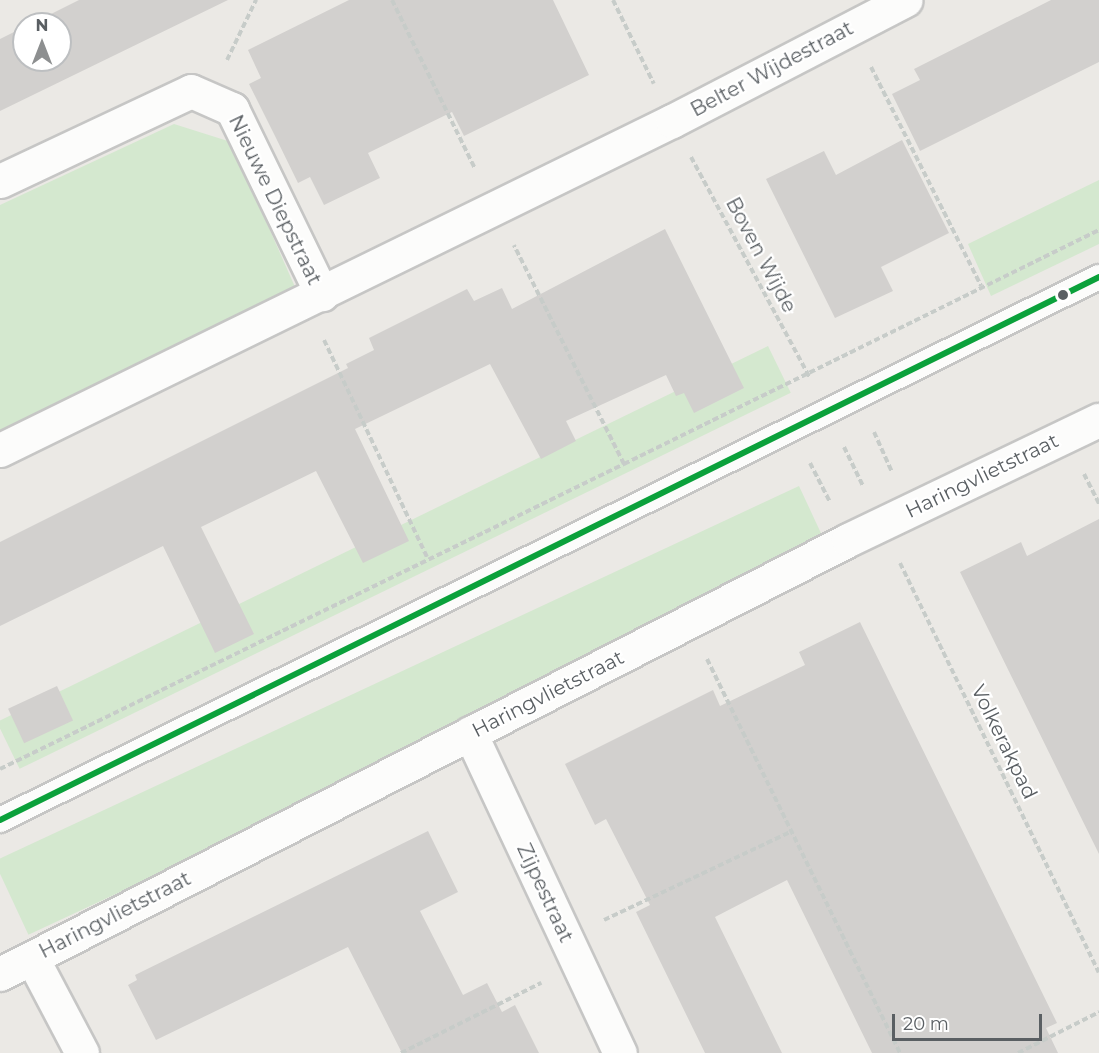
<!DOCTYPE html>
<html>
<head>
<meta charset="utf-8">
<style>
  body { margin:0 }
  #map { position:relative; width:1099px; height:1053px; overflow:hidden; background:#ebe9e5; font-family:Montserrat,sans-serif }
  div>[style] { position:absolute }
  .green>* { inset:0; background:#d4e8cf; transform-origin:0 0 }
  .building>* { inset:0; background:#d2d0ce; transform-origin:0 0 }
  .path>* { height:4px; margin-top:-2px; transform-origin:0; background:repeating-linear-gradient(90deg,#c7ccc9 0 6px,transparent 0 9px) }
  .roads { filter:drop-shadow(2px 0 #c6c6c5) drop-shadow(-2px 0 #c6c6c5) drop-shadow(0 2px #c6c6c5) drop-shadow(0 -2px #c6c6c5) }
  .service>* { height:24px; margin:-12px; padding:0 12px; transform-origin:12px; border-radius:12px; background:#fcfcfb }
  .minor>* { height:33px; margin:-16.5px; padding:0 16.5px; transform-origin:16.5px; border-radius:16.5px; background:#fcfcfb }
  .bus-1>* { height:6px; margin:-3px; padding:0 3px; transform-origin:3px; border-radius:3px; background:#0ba13b }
  .dots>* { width:16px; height:16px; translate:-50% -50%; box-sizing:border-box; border:3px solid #fff; border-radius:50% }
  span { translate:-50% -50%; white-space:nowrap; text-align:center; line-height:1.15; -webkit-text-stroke:4.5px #fff; paint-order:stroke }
  .street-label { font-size:20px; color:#5a5f63 }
  .north { position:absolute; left:12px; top:12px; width:60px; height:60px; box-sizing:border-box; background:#fff; border:2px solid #bdbfc1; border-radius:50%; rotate:0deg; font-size:16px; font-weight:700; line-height:24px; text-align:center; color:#5a5f63 }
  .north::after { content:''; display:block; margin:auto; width:21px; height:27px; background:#8d8f90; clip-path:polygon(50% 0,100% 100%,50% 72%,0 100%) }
  .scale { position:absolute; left:892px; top:1014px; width:150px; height:27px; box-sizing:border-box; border:3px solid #5a5f63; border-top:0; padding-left:8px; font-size:18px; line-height:21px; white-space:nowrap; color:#5a5f63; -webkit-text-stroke:4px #fff; paint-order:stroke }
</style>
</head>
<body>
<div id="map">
  <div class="green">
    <div style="clip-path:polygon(174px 124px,231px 142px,295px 287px,0 432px,0 205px)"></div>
    <div style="clip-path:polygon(1099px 180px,1099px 244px,991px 296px,968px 244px)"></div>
    <div style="left:768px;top:346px;width:52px;height:858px;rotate:64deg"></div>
    <div style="left:799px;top:486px;width:81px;height:888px;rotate:65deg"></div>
  </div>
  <div class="building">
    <div style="clip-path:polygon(79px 0,228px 0,0 111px,0 39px,24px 27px,24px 60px,60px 60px,60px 24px,31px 24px)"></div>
    <div style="clip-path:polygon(349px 0,553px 0,589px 75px,464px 136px,452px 112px,368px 153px,380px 178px,324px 205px,310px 177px,298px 183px,276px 138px,249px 84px,261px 78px,248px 50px)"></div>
    <div style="clip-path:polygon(1051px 0,1099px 0,1099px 62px,920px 151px,892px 94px,920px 80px,914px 69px)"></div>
    <div style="clip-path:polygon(902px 140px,949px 233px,881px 267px,893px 291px,835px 318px,766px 179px,824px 151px,836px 175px)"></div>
    <div style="clip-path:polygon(665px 229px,744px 388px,694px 413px,684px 393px,676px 396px,666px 375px,566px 421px,576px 441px,541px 459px,490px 364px,355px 429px,409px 541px,363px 563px,316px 471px,201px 527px,254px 634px,215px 653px,163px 546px,0 626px,0 542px,348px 368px,346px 364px,374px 350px,369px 338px,467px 289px,474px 301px,502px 288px,512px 309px)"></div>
    <div style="clip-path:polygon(1099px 519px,1099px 854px,960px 572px,1021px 542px,1027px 556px)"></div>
    <div style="clip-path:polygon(860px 622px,1057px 1023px,1046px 1028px,1058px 1053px,872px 1053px,787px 880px,715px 917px,782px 1053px,705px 1053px,636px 912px,650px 905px,606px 819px,595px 825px,565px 764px,713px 690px,720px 706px,805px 665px,799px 652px)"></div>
    <div style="left:57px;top:686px;width:38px;height:54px;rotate:65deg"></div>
    <div style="clip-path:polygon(428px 831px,458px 892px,420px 911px,463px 995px,487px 983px,502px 1012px,515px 1005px,539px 1053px,402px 1053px,348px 947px,156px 1040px,128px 985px,137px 980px,135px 975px)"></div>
  </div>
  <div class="path">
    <div style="left:392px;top:0;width:188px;rotate:63.8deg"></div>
    <div style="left:613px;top:0;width:93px;rotate:64deg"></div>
    <div style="left:227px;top:60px;width:67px;rotate:-64.2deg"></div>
    <div style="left:871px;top:67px;width:245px;rotate:63.3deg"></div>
    <div style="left:691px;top:157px;width:251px;rotate:61.7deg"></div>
    <div style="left:324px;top:340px;width:240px;rotate:64.6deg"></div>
    <div style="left:874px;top:432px;width:44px;rotate:65.8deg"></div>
    <div style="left:844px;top:447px;width:43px;rotate:64deg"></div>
    <div style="left:810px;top:463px;width:44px;rotate:62.9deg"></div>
    <div style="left:624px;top:464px;width:530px;rotate:-26.23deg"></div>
    <div style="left:1084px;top:474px;width:34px;rotate:63deg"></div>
    <div style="left:900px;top:563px;width:455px;rotate:64.1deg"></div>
    <div style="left:707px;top:659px;width:439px;rotate:63.9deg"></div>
    <div style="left:0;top:769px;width:695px;rotate:-26.05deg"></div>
    <div style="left:624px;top:464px;width:245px;rotate:-116.7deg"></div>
    <div style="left:604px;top:920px;width:206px;rotate:-25.3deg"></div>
    <div style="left:401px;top:1053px;width:157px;rotate:-26.6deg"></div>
    <div style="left:1018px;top:1053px;width:91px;rotate:-26.8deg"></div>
  </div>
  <div class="roads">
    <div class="service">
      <div style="left:0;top:820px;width:1226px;rotate:-26.29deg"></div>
    </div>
    <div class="minor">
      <div style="left:0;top:181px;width:211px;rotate:-25.2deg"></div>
      <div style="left:191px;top:91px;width:45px;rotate:23.7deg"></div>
      <div style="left:232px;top:109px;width:206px;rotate:64.1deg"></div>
      <div style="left:0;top:450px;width:748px;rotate:-26.09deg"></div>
      <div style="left:672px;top:121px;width:263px;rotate:-27.4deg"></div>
      <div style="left:470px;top:733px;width:353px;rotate:64.9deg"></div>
      <div style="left:32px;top:958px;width:107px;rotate:62.2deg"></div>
      <div style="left:0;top:974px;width:953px;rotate:-27.1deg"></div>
      <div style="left:848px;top:540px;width:278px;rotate:-25.6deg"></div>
    </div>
  </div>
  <div class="bus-1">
    <div style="left:0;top:820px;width:1226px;rotate:-26.29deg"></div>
  </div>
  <div class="dots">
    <div style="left:1063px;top:295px;background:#5a5f63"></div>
  </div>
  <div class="street-label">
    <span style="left:772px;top:69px;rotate:-28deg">Belter Wijdestraat</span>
    <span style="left:275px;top:200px;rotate:64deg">Nieuwe Diepstraat</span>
    <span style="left:761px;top:255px;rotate:62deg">Boven Wijde</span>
    <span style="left:982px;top:476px;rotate:-26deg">Haringvlietstraat</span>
    <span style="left:548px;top:694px;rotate:-27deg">Haringvlietstraat</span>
    <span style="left:1004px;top:742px;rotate:64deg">Volkerakpad</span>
    <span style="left:545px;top:893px;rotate:65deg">Zijpestraat</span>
    <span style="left:115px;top:915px;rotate:-27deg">Haringvlietstraat</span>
  </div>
  <div class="north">N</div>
  <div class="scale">20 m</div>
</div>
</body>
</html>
